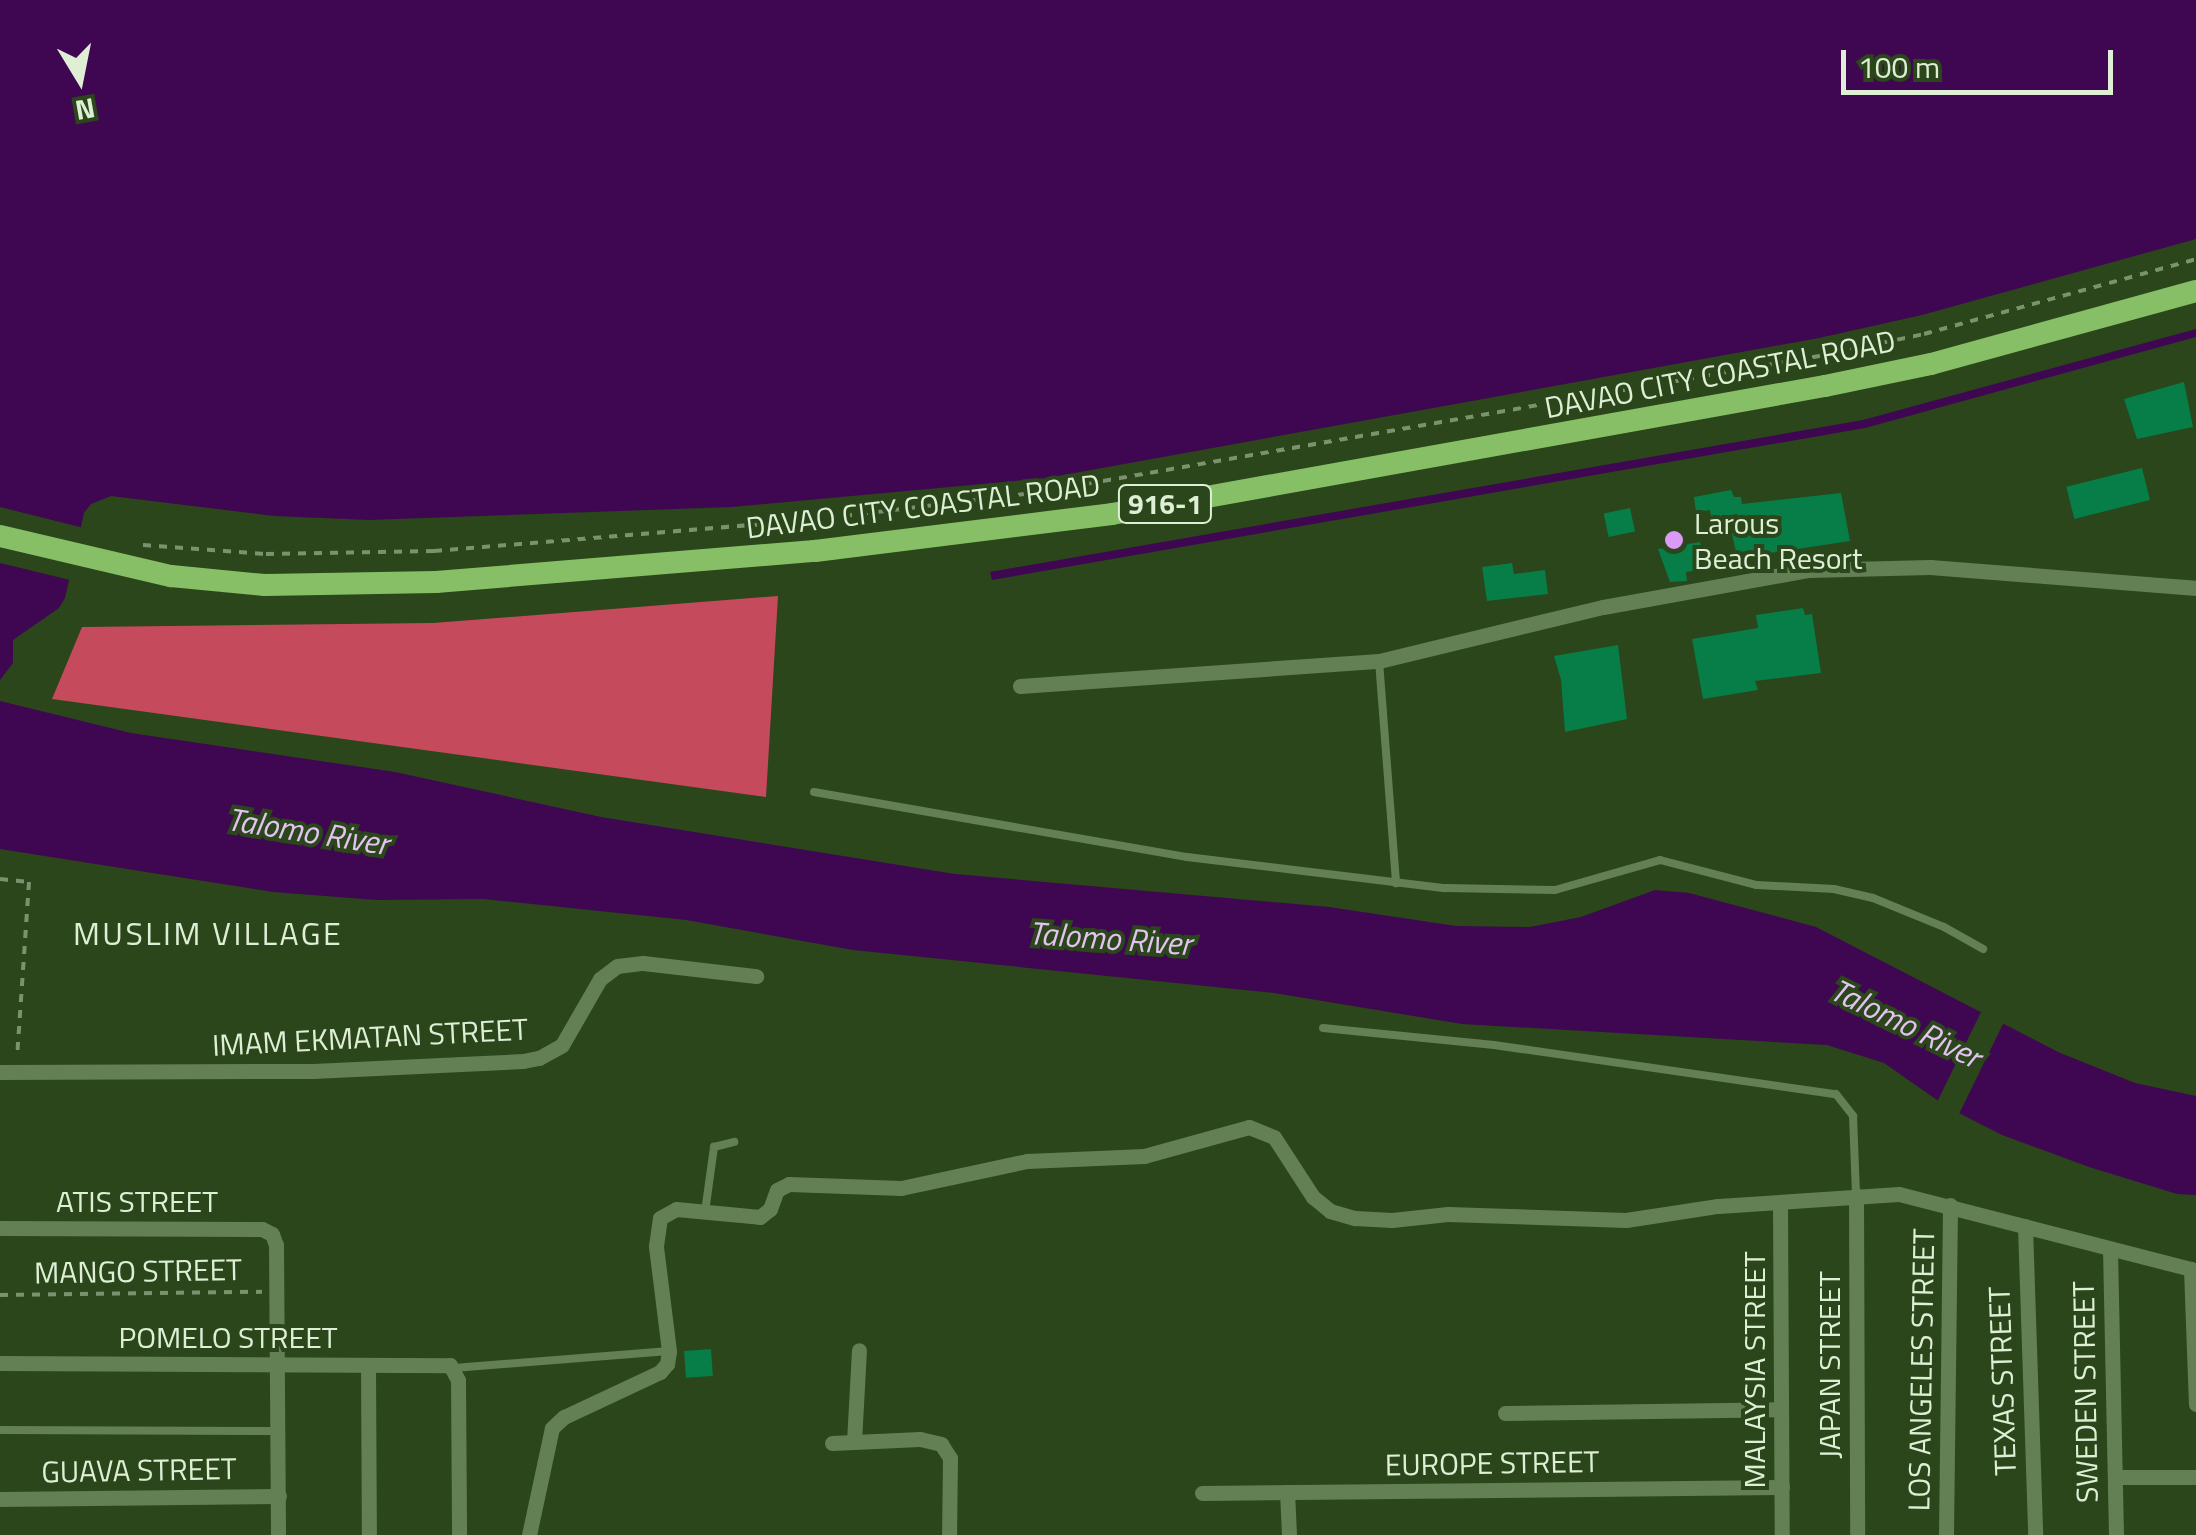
<!DOCTYPE html>
<html>
<head>
<meta charset="utf-8">
<style>
  body { margin:0 }
  #map { position:relative; width:2196px; height:1535px; overflow:hidden; background:#2a461a; font-family:"Titillium Web",sans-serif }
  div>[style] { position:absolute }
  .forest>* { inset:0; background:#c54a5b }
  .water>* { inset:0; background:#3f0751 }
  .pier>* { inset:0; background:#2a461a; transform-origin:0 0 }
  .building>* { inset:0; background:#077d48; transform-origin:0 0 }
  .path>* { height:4px; margin-top:-2px; transform-origin:0; background:repeating-linear-gradient(90deg,#7b926e 0 8px,transparent 0 16px) }
  .service>* { height:8px; margin:-4px; padding:0 4px; transform-origin:4px; border-radius:4px; background:#637f54 }
  .minor>* { height:15px; margin:-7.5px; padding:0 7.5px; transform-origin:7.5px; border-radius:7.5px; background:#637f54 }
  .primary>* { height:22px; margin:-11px; padding:0 11px; transform-origin:11px; border-radius:11px; background:#86bf66 }
  .dots>* { width:28px; height:28px; translate:-50% -50%; box-sizing:border-box; border:5px solid #2a461a; border-radius:50% }
  span { translate:-50% -50%; white-space:nowrap; text-align:center; line-height:1.15; -webkit-text-stroke:8px #2a461a; paint-order:stroke }
  .shield-label span { padding:2px 8px; background:#2a461a; border:2px solid; border-radius:8px; -webkit-text-stroke-width:0 }
  .shield-label { font-size:28px; color:#deefd6; font-weight:700 }
  .street-label { font-size:30px; color:#deefd6 }
  .poi-label { font-size:30px; color:#deefd6 }
  .left { translate:0 -50%; text-align:left }
  .water-label { font-size:32px; color:#e4c3f3; font-style:italic }
  .neighbourhood-label { font-size:32px; color:#deefd6; letter-spacing:2.5px }
  .north { position:absolute; left:30px; top:30px; width:100px; height:100px; -webkit-text-stroke:8px #2a461a; paint-order:stroke; rotate:170deg; font-size:28px; font-weight:700; line-height:40px; text-align:center; color:#deefd6 }
  .north::after { content:''; display:block; margin:auto; width:35px; height:45px; background:#deefd6; clip-path:polygon(50% 0,100% 100%,50% 72%,0 100%) }
  .scale { position:absolute; left:1841px; top:50px; width:272px; height:45px; box-sizing:border-box; border:5px solid #deefd6; border-top:0; padding-left:12px; font-size:30px; line-height:35px; white-space:nowrap; color:#deefd6; -webkit-text-stroke:8px #2a461a; paint-order:stroke }
</style>
</head>
<body>
<div id="map">
  <div class="forest">
    <div style="clip-path:polygon(778px 596px,766px 797px,52px 699px,82px 627px,433px 623px)"></div>
  </div>
  <div class="water">
    <div style="clip-path:polygon(0 0,2196px 0,2196px 239px,1922px 315px,1819px 338px,1047px 478px,732px 507px,369px 520px,274px 516px,111px 496px,91px 504px,84px 513px,65px 598px,59px 608px,13px 640px,13px 663px,0 680px)"></div>
    <div style="clip-path:polygon(2196px 329px,2196px 337px,1865px 428px,992px 580px,990px 572px,1863px 420px)"></div>
    <div style="clip-path:polygon(0 701px,131px 733px,395px 772px,601px 817px,955px 874px,1329px 907px,1456px 926px,1530px 927px,1581px 917px,1655px 890px,1689px 893px,1816px 927px,2058px 1052px,2135px 1083px,2196px 1096px,2196px 1195px,2177px 1194px,2089px 1167px,2002px 1135px,1947px 1107px,1884px 1063px,1827px 1045px,1462px 1024px,1274px 993px,853px 950px,686px 920px,483px 899px,377px 900px,273px 892px,0 849px)"></div>
  </div>
  <div class="pier">
    <div style="clip-path:polygon(0 507px,84px 528px,74px 581px,0 563px)"></div>
    <div style="left:1982px;top:1010px;width:25px;height:110px;rotate:26deg"></div>
  </div>
  <div class="building">
    <div style="clip-path:polygon(2184px 382px,2193px 427px,2137px 439px,2124px 399px)"></div>
    <div style="left:2142px;top:468px;width:33px;height:78px;rotate:76deg"></div>
    <div style="clip-path:polygon(1731px 490px,1734px 497px,1741px 497px,1742px 504px,1841px 493px,1850px 541px,1751px 556px,1751px 551px,1736px 552px,1731px 530px,1713px 531px,1710px 510px,1696px 512px,1694px 497px)"></div>
    <div style="left:1630px;top:508px;width:24px;height:27px;rotate:78deg"></div>
    <div style="clip-path:polygon(1700px 542px,1706px 569px,1686px 572px,1687px 581px,1670px 582px,1658px 549px)"></div>
    <div style="clip-path:polygon(1512px 563px,1514px 574px,1545px 570px,1548px 594px,1487px 601px,1482px 567px)"></div>
    <div style="clip-path:polygon(1803px 608px,1805px 615px,1812px 614px,1821px 673px,1755px 681px,1758px 690px,1703px 699px,1692px 639px,1758px 628px,1756px 615px)"></div>
    <div style="clip-path:polygon(1618px 645px,1627px 719px,1565px 732px,1561px 680px,1554px 656px)"></div>
    <div style="left:711px;top:1349px;width:27px;height:27px;rotate:86deg"></div>
  </div>
  <div class="path">
    <div style="left:143px;top:545px;width:123px;rotate:4.2deg"></div>
    <div style="left:266px;top:554px;width:168px;rotate:-1deg"></div>
    <div style="left:434px;top:551px;width:379px;rotate:-4.7deg"></div>
    <div style="left:812px;top:520px;width:230px;rotate:-7deg"></div>
    <div style="left:1040px;top:492px;width:791px;rotate:-9.9deg"></div>
    <div style="left:1819px;top:356px;width:107px;rotate:-11.8deg"></div>
    <div style="left:1924px;top:334px;width:282px;rotate:-15.4deg"></div>
    <div style="left:0;top:879px;width:29px;rotate:6deg"></div>
    <div style="left:29px;top:882px;width:175px;rotate:93.9deg"></div>
    <div style="left:0;top:1295px;width:262px;rotate:-0.7deg"></div>
  </div>
  <div class="service">
    <div style="left:1379px;top:661px;width:223px;rotate:85.6deg"></div>
    <div style="left:814px;top:792px;width:379px;rotate:9.9deg"></div>
    <div style="left:1187px;top:857px;width:260px;rotate:6.9deg"></div>
    <div style="left:1445px;top:888px;width:110px;rotate:1deg"></div>
    <div style="left:1555px;top:890px;width:109px;rotate:-15.9deg"></div>
    <div style="left:1660px;top:860px;width:100px;rotate:14.5deg"></div>
    <div style="left:1757px;top:885px;width:77px;rotate:3deg"></div>
    <div style="left:1834px;top:889px;width:40px;rotate:13deg"></div>
    <div style="left:1873px;top:898px;width:77px;rotate:22.2deg"></div>
    <div style="left:1944px;top:927px;width:45px;rotate:29.4deg"></div>
    <div style="left:1323px;top:1028px;width:172px;rotate:5.7deg"></div>
    <div style="left:1494px;top:1045px;width:345px;rotate:8.2deg"></div>
    <div style="left:1836px;top:1094px;width:28px;rotate:52deg"></div>
    <div style="left:1853px;top:1116px;width:79px;rotate:87.8deg"></div>
    <div style="left:705px;top:1212px;width:66px;rotate:-82.1deg"></div>
    <div style="left:714px;top:1147px;width:21px;rotate:-14deg"></div>
    <div style="left:454px;top:1368px;width:216px;rotate:-4.5deg"></div>
    <div style="left:0;top:1430px;width:278px;rotate:0.2deg"></div>
  </div>
  <div class="minor">
    <div style="left:1020px;top:686px;width:360px;rotate:-4deg"></div>
    <div style="left:1379px;top:661px;width:230px;rotate:-13.6deg"></div>
    <div style="left:1603px;top:607px;width:209px;rotate:-10.2deg"></div>
    <div style="left:1809px;top:570px;width:121px;rotate:-1.4deg"></div>
    <div style="left:1930px;top:567px;width:267px;rotate:4.5deg"></div>
    <div style="left:0;top:1072px;width:313px;rotate:-0.2deg"></div>
    <div style="left:313px;top:1071px;width:210px;rotate:-2.7deg"></div>
    <div style="left:523px;top:1061px;width:16px;rotate:-11deg"></div>
    <div style="left:539px;top:1058px;width:26px;rotate:-29deg"></div>
    <div style="left:562px;top:1045px;width:76px;rotate:-60.1deg"></div>
    <div style="left:600px;top:979px;width:21px;rotate:-37deg"></div>
    <div style="left:617px;top:966px;width:26px;rotate:-7deg"></div>
    <div style="left:643px;top:963px;width:114px;rotate:6.6deg"></div>
    <div style="left:1856px;top:1195px;width:340px;rotate:89.8deg"></div>
    <div style="left:1780px;top:1204px;width:331px;rotate:89.7deg"></div>
    <div style="left:2025px;top:1226px;width:309px;rotate:88.1deg"></div>
    <div style="left:0;top:1228px;width:262px;rotate:0.2deg"></div>
    <div style="left:262px;top:1229px;width:11px;rotate:27deg"></div>
    <div style="left:272px;top:1234px;width:12px;rotate:70deg"></div>
    <div style="left:276px;top:1245px;width:290px;rotate:89.6deg"></div>
    <div style="left:2110px;top:1249px;width:286px;rotate:88.8deg"></div>
    <div style="left:2191px;top:1269px;width:135px;rotate:87.9deg"></div>
    <div style="left:0;top:1363px;width:450px;rotate:0.3deg"></div>
    <div style="left:450px;top:1365px;width:17px;rotate:62deg"></div>
    <div style="left:458px;top:1380px;width:155px;rotate:89.6deg"></div>
    <div style="left:368px;top:1365px;width:170px;rotate:89.7deg"></div>
    <div style="left:1505px;top:1413px;width:276px;rotate:-0.8deg"></div>
    <div style="left:854px;top:1442px;width:92px;rotate:-86.9deg"></div>
    <div style="left:832px;top:1443px;width:88px;rotate:-2.6deg"></div>
    <div style="left:920px;top:1439px;width:22px;rotate:13deg"></div>
    <div style="left:941px;top:1444px;width:17px;rotate:57deg"></div>
    <div style="left:950px;top:1458px;width:77px;rotate:90.7deg"></div>
    <div style="left:2115px;top:1477px;width:81px"></div>
    <div style="left:1287px;top:1492px;width:43px;rotate:87.3deg"></div>
    <div style="left:1202px;top:1493px;width:580px;rotate:-0.59deg"></div>
    <div style="left:0;top:1499px;width:279px;rotate:-0.6deg"></div>
    <div style="left:529px;top:1535px;width:109px;rotate:-77.9deg"></div>
    <div style="left:552px;top:1428px;width:16px;rotate:-43deg"></div>
    <div style="left:564px;top:1417px;width:106px;rotate:-25.1deg"></div>
    <div style="left:660px;top:1372px;width:11px;rotate:-49deg"></div>
    <div style="left:667px;top:1364px;width:13px;rotate:-81deg"></div>
    <div style="left:669px;top:1351px;width:106px;rotate:-97.1deg"></div>
    <div style="left:656px;top:1246px;width:28px;rotate:-82deg"></div>
    <div style="left:660px;top:1218px;width:18px;rotate:-29deg"></div>
    <div style="left:676px;top:1209px;width:84px;rotate:5.4deg"></div>
    <div style="left:760px;top:1217px;width:13px;rotate:-39deg"></div>
    <div style="left:770px;top:1209px;width:20px;rotate:-70deg"></div>
    <div style="left:777px;top:1190px;width:13px;rotate:-27deg"></div>
    <div style="left:789px;top:1184px;width:112px;rotate:2deg"></div>
    <div style="left:901px;top:1188px;width:129px;rotate:-12.1deg"></div>
    <div style="left:1027px;top:1161px;width:117px;rotate:-2.4deg"></div>
    <div style="left:1144px;top:1156px;width:109px;rotate:-15.4deg"></div>
    <div style="left:1249px;top:1127px;width:27px;rotate:22deg"></div>
    <div style="left:1274px;top:1137px;width:72px;rotate:57deg"></div>
    <div style="left:1313px;top:1197px;width:22px;rotate:39deg"></div>
    <div style="left:1330px;top:1211px;width:26px;rotate:16deg"></div>
    <div style="left:1355px;top:1218px;width:37px;rotate:3deg"></div>
    <div style="left:1392px;top:1220px;width:56px;rotate:-6.1deg"></div>
    <div style="left:1448px;top:1214px;width:178px;rotate:1.9deg"></div>
    <div style="left:1626px;top:1220px;width:93px;rotate:-8.7deg"></div>
    <div style="left:1718px;top:1206px;width:181px;rotate:-3.8deg"></div>
    <div style="left:1899px;top:1194px;width:307px;rotate:14.4deg"></div>
    <div style="left:1946px;top:1535px;width:330px;rotate:-89.3deg"></div>
  </div>
  <div class="primary">
    <div style="left:0;top:536px;width:176px;rotate:13.2deg"></div>
    <div style="left:171px;top:576px;width:94px;rotate:5.5deg"></div>
    <div style="left:265px;top:585px;width:171px;rotate:-1deg"></div>
    <div style="left:436px;top:582px;width:380px;rotate:-4.7deg"></div>
    <div style="left:815px;top:551px;width:299px;rotate:-7.1deg"></div>
    <div style="left:1112px;top:514px;width:724px;rotate:-10.18deg"></div>
    <div style="left:1825px;top:386px;width:108px;rotate:-11.7deg"></div>
    <div style="left:1931px;top:364px;width:275px;rotate:-15.4deg"></div>
  </div>
  <div class="dots">
    <div style="left:1674px;top:540px;background:#da9af6"></div>
  </div>
  <div class="shield-label">
    <span style="left:1165px;top:504px">916-1</span>
  </div>
  <div class="street-label">
    <span style="left:1720px;top:374px;rotate:-11deg">DAVAO CITY COASTAL ROAD</span>
    <span style="left:923px;top:506px;rotate:-7deg">DAVAO CITY COASTAL ROAD</span>
    <span style="left:370px;top:1037px;rotate:-3deg">IMAM EKMATAN STREET</span>
    <span style="left:137px;top:1201px">ATIS STREET</span>
    <span style="left:138px;top:1271px;rotate:-1deg">MANGO STREET</span>
    <span style="left:228px;top:1337px">POMELO STREET</span>
    <span style="left:1829px;top:1365px;rotate:-90deg">JAPAN STREET</span>
    <span style="left:1754px;top:1370px;rotate:-90deg">MALAYSIA STREET</span>
    <span style="left:1921px;top:1370px;rotate:-89deg">LOS ANGELES STREET</span>
    <span style="left:2002px;top:1381px;rotate:-92deg">TEXAS STREET</span>
    <span style="left:2085px;top:1392px;rotate:-91deg">SWEDEN STREET</span>
    <span style="left:1492px;top:1463px;rotate:-1deg">EUROPE STREET</span>
    <span style="left:139px;top:1470px;rotate:-1deg">GUAVA STREET</span>
  </div>
  <div class="poi-label">
    <span class="left" style="left:1694px;top:540px">Larous<br>Beach Resort</span>
  </div>
  <div class="water-label">
    <span style="left:308px;top:831px;rotate:9deg">Talomo River</span>
    <span style="left:1110px;top:938px;rotate:4deg">Talomo River</span>
    <span style="left:1906px;top:1023px;rotate:26deg">Talomo River</span>
  </div>
  <div class="neighbourhood-label">
    <span style="left:208px;top:933px">MUSLIM VILLAGE</span>
  </div>
  <div class="north">N</div>
  <div class="scale">100 m</div>
</div>
</body>
</html>
